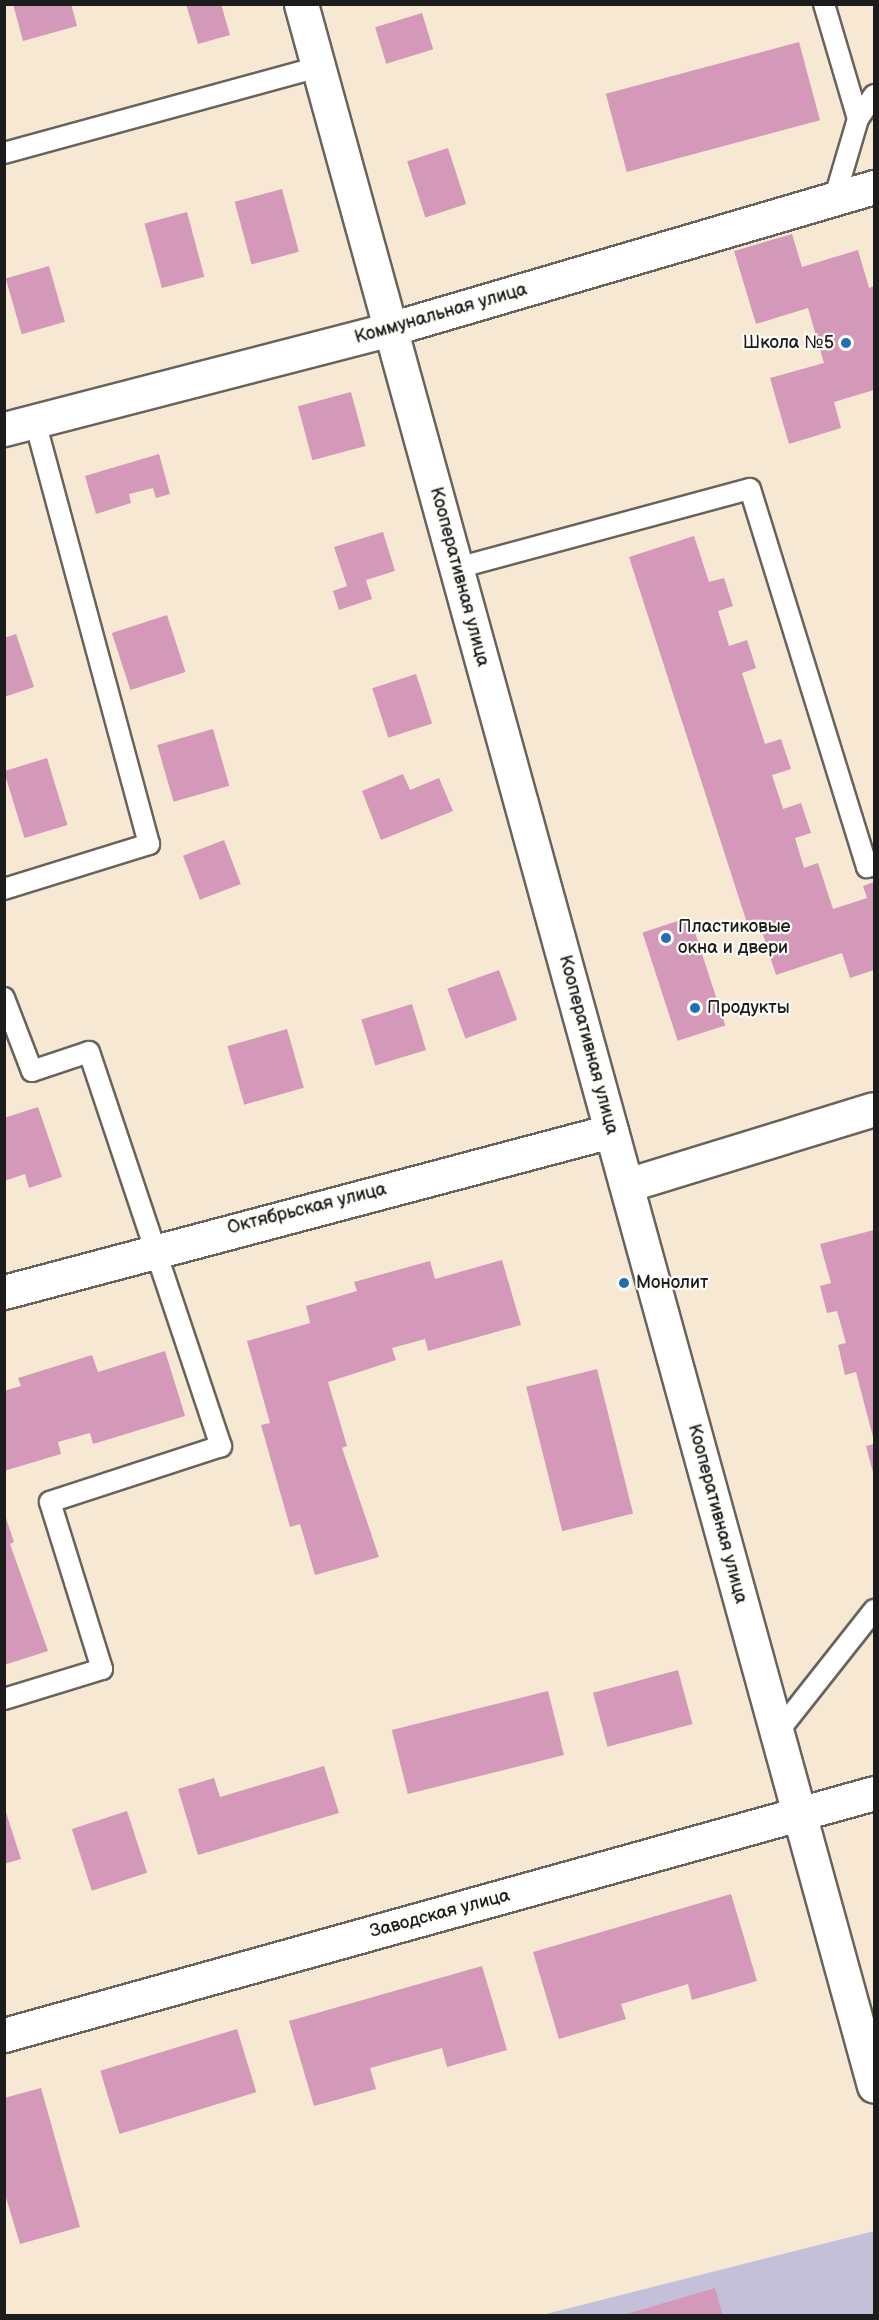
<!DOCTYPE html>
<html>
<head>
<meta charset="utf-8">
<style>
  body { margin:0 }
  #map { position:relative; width:879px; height:2320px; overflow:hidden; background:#f6e8d3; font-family:"Balsamiq Sans",sans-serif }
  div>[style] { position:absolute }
  .industrial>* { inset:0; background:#c5c0da }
  .building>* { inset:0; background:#d499b8; transform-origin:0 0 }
  .roads { filter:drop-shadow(2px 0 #68635c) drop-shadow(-2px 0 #68635c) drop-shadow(0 2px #68635c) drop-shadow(0 -2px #68635c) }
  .service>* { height:20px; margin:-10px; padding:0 10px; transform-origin:10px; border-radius:10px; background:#fff }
  .minor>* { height:33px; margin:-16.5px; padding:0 16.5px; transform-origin:16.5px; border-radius:16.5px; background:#fff }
  .tertiary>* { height:33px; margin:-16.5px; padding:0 16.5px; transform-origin:16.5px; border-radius:16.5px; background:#fff }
  .dots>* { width:16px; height:16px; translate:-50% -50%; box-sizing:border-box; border:3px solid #fdfcf7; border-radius:50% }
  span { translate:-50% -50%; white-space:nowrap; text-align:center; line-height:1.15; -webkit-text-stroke:4.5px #fdfcf7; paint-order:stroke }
  .street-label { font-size:18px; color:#1c1c1c }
  .poi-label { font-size:18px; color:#1c1c1c }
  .right { translate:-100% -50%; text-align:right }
  .left { translate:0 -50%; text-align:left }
  .frame { position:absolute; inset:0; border:6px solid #1c1c1c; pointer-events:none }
</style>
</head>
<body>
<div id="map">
  <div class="industrial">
    <div style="clip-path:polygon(874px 2231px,874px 2315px,542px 2315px)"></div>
  </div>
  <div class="building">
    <div style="clip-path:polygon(13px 4px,71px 4px,77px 26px,23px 41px)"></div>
    <div style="clip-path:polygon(186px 4px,221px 4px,230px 35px,198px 44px)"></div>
    <div style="left:422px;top:13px;width:38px;height:49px;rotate:73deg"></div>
    <div style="left:799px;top:42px;width:81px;height:200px;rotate:75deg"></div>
    <div style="left:448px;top:148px;width:59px;height:43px;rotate:72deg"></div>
    <div style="left:282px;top:189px;width:65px;height:49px;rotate:75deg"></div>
    <div style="left:187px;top:212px;width:67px;height:44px;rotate:75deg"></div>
    <div style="clip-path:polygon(792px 234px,802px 267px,858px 250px,869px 288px,874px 286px,874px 390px,834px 402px,841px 428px,789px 444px,770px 378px,824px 363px,808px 308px,756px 324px,734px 251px)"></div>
    <div style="left:49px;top:266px;width:58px;height:45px;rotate:74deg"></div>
    <div style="left:351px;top:392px;width:56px;height:55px;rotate:75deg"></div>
    <div style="clip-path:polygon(159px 454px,170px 494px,156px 498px,153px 488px,129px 494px,131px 503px,96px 514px,85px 476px)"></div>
    <div style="clip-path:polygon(383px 532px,395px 571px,366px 580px,372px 599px,339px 610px,333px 591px,347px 586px,334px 547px)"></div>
    <div style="clip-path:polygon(694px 536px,709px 582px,724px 578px,733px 606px,718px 611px,729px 646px,747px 640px,756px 668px,742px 673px,765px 744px,781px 739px,791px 769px,772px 775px,783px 809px,801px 803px,811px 833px,795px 838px,804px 868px,818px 863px,833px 909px,867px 898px,863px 886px,874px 882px,874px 970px,850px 978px,842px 953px,776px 975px,758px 919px,747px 923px,629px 557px)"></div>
    <div style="left:167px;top:615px;width:60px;height:58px;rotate:72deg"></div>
    <div style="clip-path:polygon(16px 634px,34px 687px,4px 697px,4px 638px)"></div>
    <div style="left:416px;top:674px;width:52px;height:46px;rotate:72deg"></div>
    <div style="left:213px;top:729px;width:59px;height:58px;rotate:74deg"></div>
    <div style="left:47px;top:758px;width:70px;height:45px;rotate:73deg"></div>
    <div style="clip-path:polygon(403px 774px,410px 790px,439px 778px,453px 811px,381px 840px,362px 791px)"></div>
    <div style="left:224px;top:840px;width:47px;height:44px;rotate:69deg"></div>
    <div style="left:690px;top:917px;width:114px;height:50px;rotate:72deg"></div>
    <div style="left:499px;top:970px;width:53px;height:55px;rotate:70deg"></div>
    <div style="left:412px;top:1004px;width:48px;height:53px;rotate:73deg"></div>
    <div style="left:287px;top:1029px;width:61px;height:62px;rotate:74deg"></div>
    <div style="clip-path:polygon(38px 1107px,62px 1177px,29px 1188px,25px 1174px,4px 1181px,4px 1118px)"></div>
    <div style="clip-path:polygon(874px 1230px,874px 1441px,856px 1372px,845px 1375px,838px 1345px,846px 1343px,837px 1311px,827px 1313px,820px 1286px,831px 1283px,820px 1244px)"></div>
    <div style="clip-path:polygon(502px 1260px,521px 1325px,428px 1351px,425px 1339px,392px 1348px,396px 1360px,328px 1382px,347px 1446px,342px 1448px,379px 1557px,315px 1575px,300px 1524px,290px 1527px,261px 1425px,270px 1423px,247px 1341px,310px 1323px,306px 1306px,357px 1291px,354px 1282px,430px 1261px,435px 1279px)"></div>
    <div style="clip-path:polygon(165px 1351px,185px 1416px,93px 1444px,90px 1433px,58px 1442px,61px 1454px,4px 1471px,4px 1391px,21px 1386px,18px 1378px,92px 1355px,98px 1372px)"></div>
    <div style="left:597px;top:1369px;width:149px;height:73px;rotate:76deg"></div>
    <div style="clip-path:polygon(874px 1444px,874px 1476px,866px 1446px)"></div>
    <div style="clip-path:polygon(4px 1512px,14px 1542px,10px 1544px,48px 1651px,4px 1665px)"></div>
    <div style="left:678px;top:1670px;width:56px;height:88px;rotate:75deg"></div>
    <div style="left:548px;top:1691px;width:66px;height:161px;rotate:76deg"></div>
    <div style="clip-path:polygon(324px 1766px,339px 1813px,198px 1855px,178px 1789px,214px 1778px,220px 1797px)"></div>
    <div style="clip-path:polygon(4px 1806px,21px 1859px,4px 1864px)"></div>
    <div style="left:127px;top:1811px;width:65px;height:58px;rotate:72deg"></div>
    <div style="clip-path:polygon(731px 1894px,757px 1981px,692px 2000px,688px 1984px,621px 2004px,626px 2019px,559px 2039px,533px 1952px)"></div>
    <div style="clip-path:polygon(482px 1966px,507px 2050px,447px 2067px,442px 2048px,370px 2068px,376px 2089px,314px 2106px,289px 2021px)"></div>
    <div style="left:237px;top:2029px;width:66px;height:143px;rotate:73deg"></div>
    <div style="clip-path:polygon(41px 2088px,80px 2227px,20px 2244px,4px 2191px,4px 2098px)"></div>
    <div style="clip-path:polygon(715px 2288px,723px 2316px,623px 2316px,623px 2315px)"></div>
  </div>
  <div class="roads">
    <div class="service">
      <div style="left:824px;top:4px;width:120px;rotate:73.5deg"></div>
      <div style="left:4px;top:153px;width:326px;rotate:-15.3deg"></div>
      <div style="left:834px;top:200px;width:84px;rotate:-73.5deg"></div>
      <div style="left:858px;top:119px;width:29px;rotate:-56deg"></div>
      <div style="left:457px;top:568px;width:303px;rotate:-15.1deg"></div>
      <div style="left:750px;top:489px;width:396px;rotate:72.8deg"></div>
      <div style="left:867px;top:867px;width:7px;rotate:-16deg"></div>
      <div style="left:4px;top:889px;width:152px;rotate:-17.2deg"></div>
      <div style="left:149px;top:844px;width:438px;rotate:-105.1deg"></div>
      <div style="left:4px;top:998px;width:78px;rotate:69deg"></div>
      <div style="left:32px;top:1071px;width:60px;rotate:-18.4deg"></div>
      <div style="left:89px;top:1052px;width:416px;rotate:71.5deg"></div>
      <div style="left:221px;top:1446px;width:180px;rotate:161.9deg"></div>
      <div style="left:50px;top:1502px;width:175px;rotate:72.7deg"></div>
      <div style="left:102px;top:1669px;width:102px;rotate:163deg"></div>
      <div style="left:777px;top:1733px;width:157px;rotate:-51.7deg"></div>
    </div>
    <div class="minor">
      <div style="left:4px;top:429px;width:399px;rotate:-14.5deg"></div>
      <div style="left:390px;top:329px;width:504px;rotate:-16.35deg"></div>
      <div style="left:4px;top:2035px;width:903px;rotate:-15.54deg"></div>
    </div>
    <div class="tertiary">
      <div style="left:301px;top:4px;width:2159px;rotate:74.61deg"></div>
      <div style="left:627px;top:1185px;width:258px;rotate:-17.1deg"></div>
      <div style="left:4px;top:1292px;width:628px;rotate:-14.86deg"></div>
    </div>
  </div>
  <div class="dots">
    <div style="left:846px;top:343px;background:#1f6fb2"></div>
    <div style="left:666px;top:938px;background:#1f6fb2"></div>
    <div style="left:695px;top:1008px;background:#1f6fb2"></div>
    <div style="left:624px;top:1283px;background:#1f6fb2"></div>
  </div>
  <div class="street-label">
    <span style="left:441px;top:314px;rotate:-16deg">Коммунальная улица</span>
    <span style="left:459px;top:577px;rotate:75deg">Кооперативная улица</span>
    <span style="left:588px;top:1045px;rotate:75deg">Кооперативная улица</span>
    <span style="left:307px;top:1209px;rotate:-14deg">Октябрьская улица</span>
    <span style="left:717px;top:1514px;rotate:75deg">Кооперативная улица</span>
    <span style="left:440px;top:1914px;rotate:-15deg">Заводская улица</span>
  </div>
  <div class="poi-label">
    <span class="right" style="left:834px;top:343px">Школа №5</span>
    <span class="left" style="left:678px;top:938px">Пластиковые<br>окна и двери</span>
    <span class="left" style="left:707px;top:1008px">Продукты</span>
    <span class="left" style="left:636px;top:1283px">Монолит</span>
  </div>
  <div class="frame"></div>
</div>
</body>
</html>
